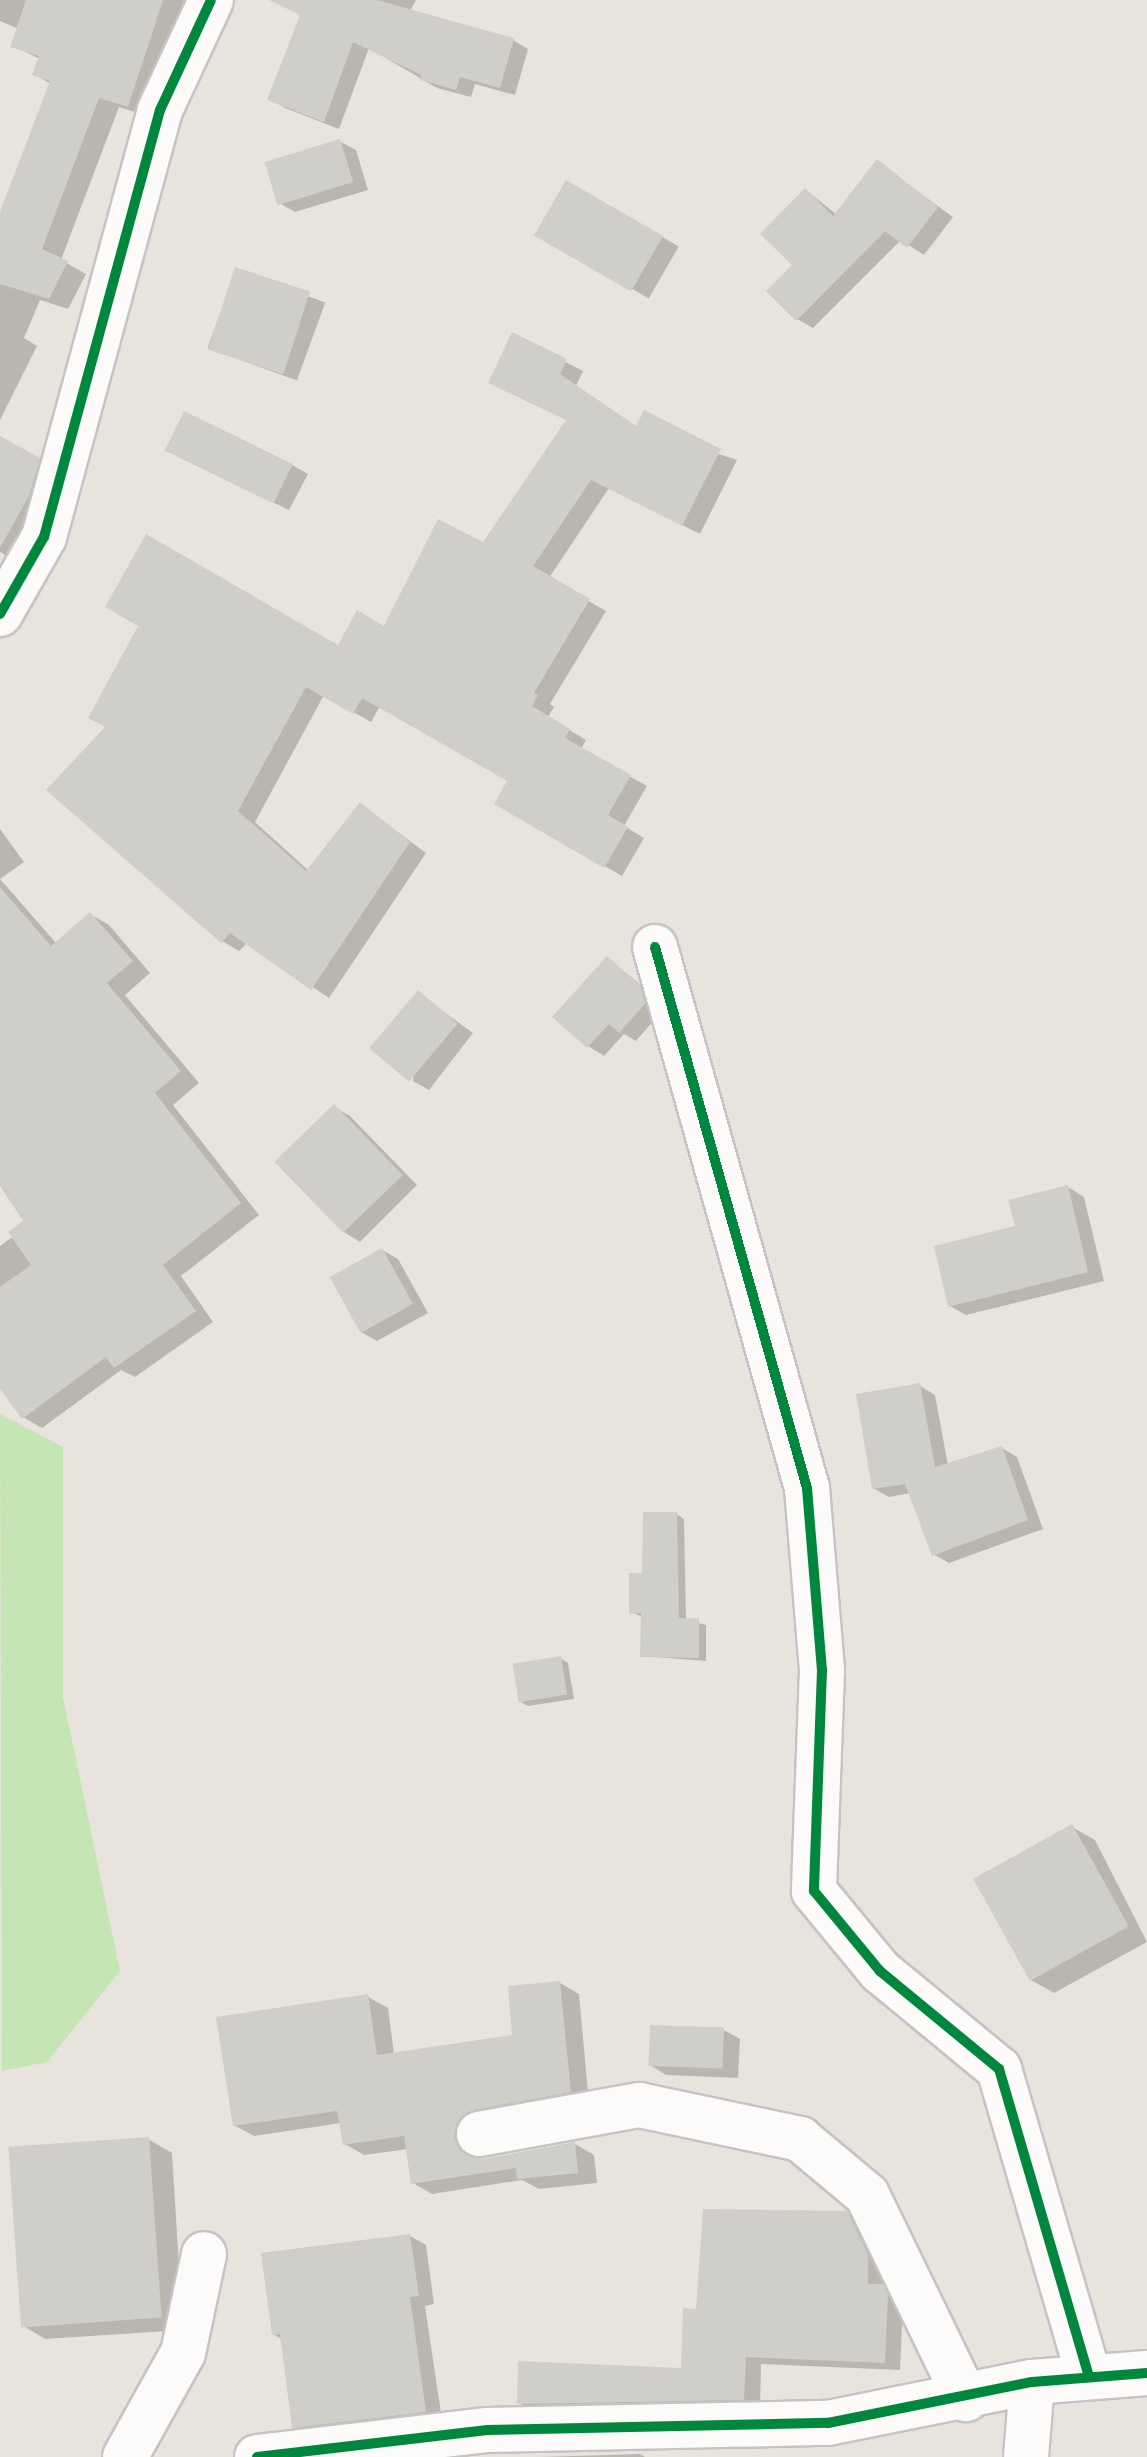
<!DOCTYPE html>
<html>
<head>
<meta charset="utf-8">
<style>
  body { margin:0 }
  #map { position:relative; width:1147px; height:2457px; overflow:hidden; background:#e8e4dd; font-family:"Golos Text",sans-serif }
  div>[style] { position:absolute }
  .green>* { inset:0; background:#c5e5b4 }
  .shadow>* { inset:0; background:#0003; transform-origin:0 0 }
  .building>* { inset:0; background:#d0cec9; transform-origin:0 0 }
  .roads { filter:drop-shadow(2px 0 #c5c3c3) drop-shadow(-2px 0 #c5c3c3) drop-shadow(0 2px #c5c3c3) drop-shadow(0 -2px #c5c3c3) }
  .minor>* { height:44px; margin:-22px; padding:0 22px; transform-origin:22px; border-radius:22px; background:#fcfbfa }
  .cycleway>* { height:10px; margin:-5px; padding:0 5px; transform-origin:5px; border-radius:5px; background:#00873e }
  span { translate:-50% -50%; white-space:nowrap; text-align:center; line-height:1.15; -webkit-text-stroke:6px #fff; paint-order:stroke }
</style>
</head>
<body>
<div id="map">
  <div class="green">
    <div style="clip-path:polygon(0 1414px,63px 1447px,63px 1697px,120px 1971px,47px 2062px,2px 2071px)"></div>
  </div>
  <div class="shadow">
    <div style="clip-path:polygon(0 0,186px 0,147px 116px,119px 107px,61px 260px,86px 274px,68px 309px,40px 300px,24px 338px,37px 346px,0 420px,0 218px,51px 84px,34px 74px,40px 59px,13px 46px,19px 29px,0 21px)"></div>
    <div style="clip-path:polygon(299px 0,416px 0,410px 11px,513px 40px,528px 49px,515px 95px,475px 84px,471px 97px,437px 88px,369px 48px,339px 129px,285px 108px,270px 99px,303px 15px)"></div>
    <div style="clip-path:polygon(339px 141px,356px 150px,368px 190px,295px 212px,279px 203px)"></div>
    <div style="clip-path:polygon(877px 162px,953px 217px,924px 255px,901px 240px,813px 328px,797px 319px,794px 265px,806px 190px,837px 215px)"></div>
    <div style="left:567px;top:182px;width:129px;height:60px;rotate:30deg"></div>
    <div style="left:236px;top:270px;width:95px;height:83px;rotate:20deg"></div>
    <div style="clip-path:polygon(513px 335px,583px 371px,576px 386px,637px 427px,737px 460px,700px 534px,609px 488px,549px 578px,606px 611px,550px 704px,554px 707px,548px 717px,586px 740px,581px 749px,647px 786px,624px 826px,644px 838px,622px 876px,496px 803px,509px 780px,380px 706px,371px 722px,324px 695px,255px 822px,309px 871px,361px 805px,426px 853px,329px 998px,247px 943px,239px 951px,222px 941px,49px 790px,385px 629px,483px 544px,568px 421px)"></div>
    <div style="clip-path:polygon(0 438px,58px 471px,17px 562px,0 552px)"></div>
    <div style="clip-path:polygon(183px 459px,292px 465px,308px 474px,289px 510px)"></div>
    <div style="clip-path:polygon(0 829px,24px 862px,0 879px,56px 943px,90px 914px,109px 925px,150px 973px,125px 995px,199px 1083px,173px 1105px,259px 1215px,181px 1276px,213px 1322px,135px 1377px,121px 1370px,42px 1428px,23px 1417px,0 1385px,0 1246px,122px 1158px,0 1183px)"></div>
    <div style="clip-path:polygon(608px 959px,655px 996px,660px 1013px,636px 1041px,624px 1034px,604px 1056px,588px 1046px)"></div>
    <div style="clip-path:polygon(418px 993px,473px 1033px,429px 1090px,413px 1081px)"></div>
    <div style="clip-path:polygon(334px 1107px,350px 1116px,417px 1185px,360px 1242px,344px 1232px)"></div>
    <div style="clip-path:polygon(1068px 1187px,1084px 1197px,1104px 1281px,966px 1315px,950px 1306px,1017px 1228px)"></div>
    <div style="clip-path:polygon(382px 1250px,398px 1259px,428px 1313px,377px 1341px,361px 1332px)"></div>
    <div style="clip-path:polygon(920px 1386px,935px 1395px,948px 1465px,1002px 1448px,1017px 1457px,1043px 1529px,949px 1563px,933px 1554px,910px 1493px,889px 1497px,873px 1488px)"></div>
    <div style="clip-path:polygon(677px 1514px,684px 1519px,686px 1620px,706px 1625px,706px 1661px,642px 1656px,643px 1617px,631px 1612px)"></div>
    <div style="clip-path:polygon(560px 1658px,568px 1663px,574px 1699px,528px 1706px,521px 1702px)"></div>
    <div style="clip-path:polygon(1072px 1827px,1095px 1840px,1147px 1942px,1054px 1993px,1031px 1980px)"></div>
    <div style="clip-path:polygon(560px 1983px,579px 1994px,589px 2103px,473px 2150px,482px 2161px,575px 2144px,594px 2155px,597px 2183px,539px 2189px,522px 2180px,432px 2194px,413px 2183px,408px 2149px,364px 2155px,345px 2144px,341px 2123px,254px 2136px,234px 2125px,368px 1997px,388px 2008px,394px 2054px,515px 2036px)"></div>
    <div style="clip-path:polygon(724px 2030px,740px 2039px,738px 2078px,666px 2075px,650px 2065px)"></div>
    <div style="clip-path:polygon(148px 2139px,172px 2153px,183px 2330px,45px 2339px,22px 2325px)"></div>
    <div style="clip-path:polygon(846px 2213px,863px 2222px,884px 2265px,883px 2287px,903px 2305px,900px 2370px,761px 2364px,760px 2408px,534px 2412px,519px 2403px,683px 2370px)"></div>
    <div style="clip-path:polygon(410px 2236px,426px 2245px,434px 2304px,425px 2306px,442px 2420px,310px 2436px,294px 2426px,283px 2340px,273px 2334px)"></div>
    <div style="clip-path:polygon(640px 2454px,645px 2457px,540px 2457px)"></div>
  </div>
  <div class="building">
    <div style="clip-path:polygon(26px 0,163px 0,128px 107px,99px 98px,42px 249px,68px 261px,49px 299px,0 284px,0 212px,50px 81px,32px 75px,39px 56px,10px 47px)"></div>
    <div style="clip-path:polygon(269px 0,377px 0,514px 38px,500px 88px,460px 77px,456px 90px,420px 80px,421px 75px,353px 42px,324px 122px,267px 100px,300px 15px)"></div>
    <div style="left:340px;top:139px;width:45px;height:79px;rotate:73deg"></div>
    <div style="clip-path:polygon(877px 159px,938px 207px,907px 248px,885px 231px,796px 321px,766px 291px,792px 265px,760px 234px,805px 188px,833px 216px)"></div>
    <div style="left:566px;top:180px;width:112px;height:64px;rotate:30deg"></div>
    <div style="left:235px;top:267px;width:79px;height:87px;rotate:18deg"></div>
    <div style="clip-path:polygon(512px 332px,567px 359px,560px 374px,636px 426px,644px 410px,721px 449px,682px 526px,591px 480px,533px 566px,590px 599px,534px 693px,538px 695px,532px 706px,570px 729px,565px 738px,631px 775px,608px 815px,628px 827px,604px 868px,494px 804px,507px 781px,362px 698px,353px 714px,306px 687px,238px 811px,306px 871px,360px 802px,410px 842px,311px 990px,230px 933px,221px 943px,46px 790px,105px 727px,88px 718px,138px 626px,105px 607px,146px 534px,338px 645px,357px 610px,384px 626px,438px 519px,483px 542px,566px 420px,488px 383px)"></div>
    <div style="left:184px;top:411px;width:121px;height:44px;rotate:26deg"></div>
    <div style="clip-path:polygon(0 436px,40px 458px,29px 496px,0 548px)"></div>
    <div style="clip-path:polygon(0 887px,51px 946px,90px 912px,133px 961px,107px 983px,181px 1071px,155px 1093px,241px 1203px,163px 1265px,196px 1311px,114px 1368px,106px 1357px,22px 1419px,0 1389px,0 1287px,31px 1265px,8px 1232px,23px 1221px,0 1186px)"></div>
    <div style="clip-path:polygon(607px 956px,640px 985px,645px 1004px,619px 1033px,609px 1024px,587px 1048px,552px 1017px)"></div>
    <div style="left:418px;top:990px;width:52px;height:76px;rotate:40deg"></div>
    <div style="left:334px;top:1104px;width:99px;height:83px;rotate:46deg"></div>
    <div style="clip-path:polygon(1068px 1185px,1088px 1272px,948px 1307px,934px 1246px,1015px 1226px,1008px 1200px)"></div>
    <div style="left:382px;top:1248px;width:64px;height:60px;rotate:61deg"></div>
    <div style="clip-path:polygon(920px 1383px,935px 1467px,1002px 1446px,1028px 1520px,932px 1556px,905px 1484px,872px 1489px,856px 1394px)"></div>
    <div style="clip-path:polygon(643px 1512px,677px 1512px,679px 1618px,699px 1618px,699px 1658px,640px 1657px,641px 1613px,629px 1614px,629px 1573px,642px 1573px)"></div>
    <div style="left:561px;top:1656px;width:39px;height:49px;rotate:81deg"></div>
    <div style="left:1072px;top:1824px;width:117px;height:113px;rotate:61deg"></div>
    <div style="clip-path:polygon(560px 1981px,571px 2092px,474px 2110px,456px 2125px,454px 2138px,460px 2151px,483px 2159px,575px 2142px,578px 2173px,517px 2179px,516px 2168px,411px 2184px,404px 2136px,343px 2145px,337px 2111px,233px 2126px,216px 2017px,368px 1994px,377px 2055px,512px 2035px,508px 1986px)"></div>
    <div style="left:650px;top:2025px;width:74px;height:41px;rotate:2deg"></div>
    <div style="left:149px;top:2137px;width:181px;height:141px;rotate:86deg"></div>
    <div style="clip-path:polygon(703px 2209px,847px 2211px,868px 2255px,868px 2284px,883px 2284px,888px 2295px,885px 2363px,746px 2357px,744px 2400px,517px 2404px,518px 2361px,681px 2368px,683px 2308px,696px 2309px)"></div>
    <div style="clip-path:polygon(410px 2234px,419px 2296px,410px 2297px,426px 2412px,292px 2428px,280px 2334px,272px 2335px,261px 2253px)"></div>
  </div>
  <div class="roads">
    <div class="minor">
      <div style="left:0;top:614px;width:89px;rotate:-60.3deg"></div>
      <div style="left:44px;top:537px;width:442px;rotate:-74.8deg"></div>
      <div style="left:160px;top:110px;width:121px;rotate:-65.1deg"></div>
      <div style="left:655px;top:947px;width:562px;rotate:74.31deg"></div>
      <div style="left:807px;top:1488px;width:183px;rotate:85.3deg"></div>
      <div style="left:822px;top:1670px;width:221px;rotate:92.1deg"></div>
      <div style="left:814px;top:1891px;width:104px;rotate:50.5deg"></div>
      <div style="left:880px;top:1971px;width:154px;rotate:39.5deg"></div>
      <div style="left:999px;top:2069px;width:318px;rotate:73.7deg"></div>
      <div style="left:479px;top:2134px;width:163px;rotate:-10.3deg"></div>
      <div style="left:639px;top:2105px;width:165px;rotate:11.9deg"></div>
      <div style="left:800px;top:2139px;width:87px;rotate:39.9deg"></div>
      <div style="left:867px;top:2195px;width:227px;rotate:64.1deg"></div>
      <div style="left:125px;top:2457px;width:119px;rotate:-60.9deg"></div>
      <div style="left:183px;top:2353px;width:101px;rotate:-78deg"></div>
      <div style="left:257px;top:2457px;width:232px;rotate:-6.7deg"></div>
      <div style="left:487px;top:2430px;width:341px;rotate:-1.2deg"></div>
      <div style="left:828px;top:2423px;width:208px;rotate:-11.4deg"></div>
      <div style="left:1032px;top:2382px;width:115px;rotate:-4.5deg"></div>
      <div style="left:1026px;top:2457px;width:75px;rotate:-85.4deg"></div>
    </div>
  </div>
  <div class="cycleway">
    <div style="left:0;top:614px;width:89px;rotate:-60.3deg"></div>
    <div style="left:44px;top:537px;width:442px;rotate:-74.8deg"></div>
    <div style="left:160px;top:110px;width:121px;rotate:-65.1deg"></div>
    <div style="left:655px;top:947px;width:562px;rotate:74.31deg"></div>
    <div style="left:807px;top:1488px;width:183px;rotate:85.3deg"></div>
    <div style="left:822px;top:1670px;width:221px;rotate:92.1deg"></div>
    <div style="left:814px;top:1891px;width:104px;rotate:50.5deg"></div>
    <div style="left:880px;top:1971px;width:154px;rotate:39.5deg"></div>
    <div style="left:999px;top:2069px;width:318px;rotate:73.7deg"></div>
    <div style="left:257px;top:2457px;width:232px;rotate:-6.7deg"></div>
    <div style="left:487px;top:2430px;width:341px;rotate:-1.2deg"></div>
    <div style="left:828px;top:2423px;width:208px;rotate:-11.4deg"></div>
    <div style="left:1032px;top:2382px;width:115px;rotate:-4.5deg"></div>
  </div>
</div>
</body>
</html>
